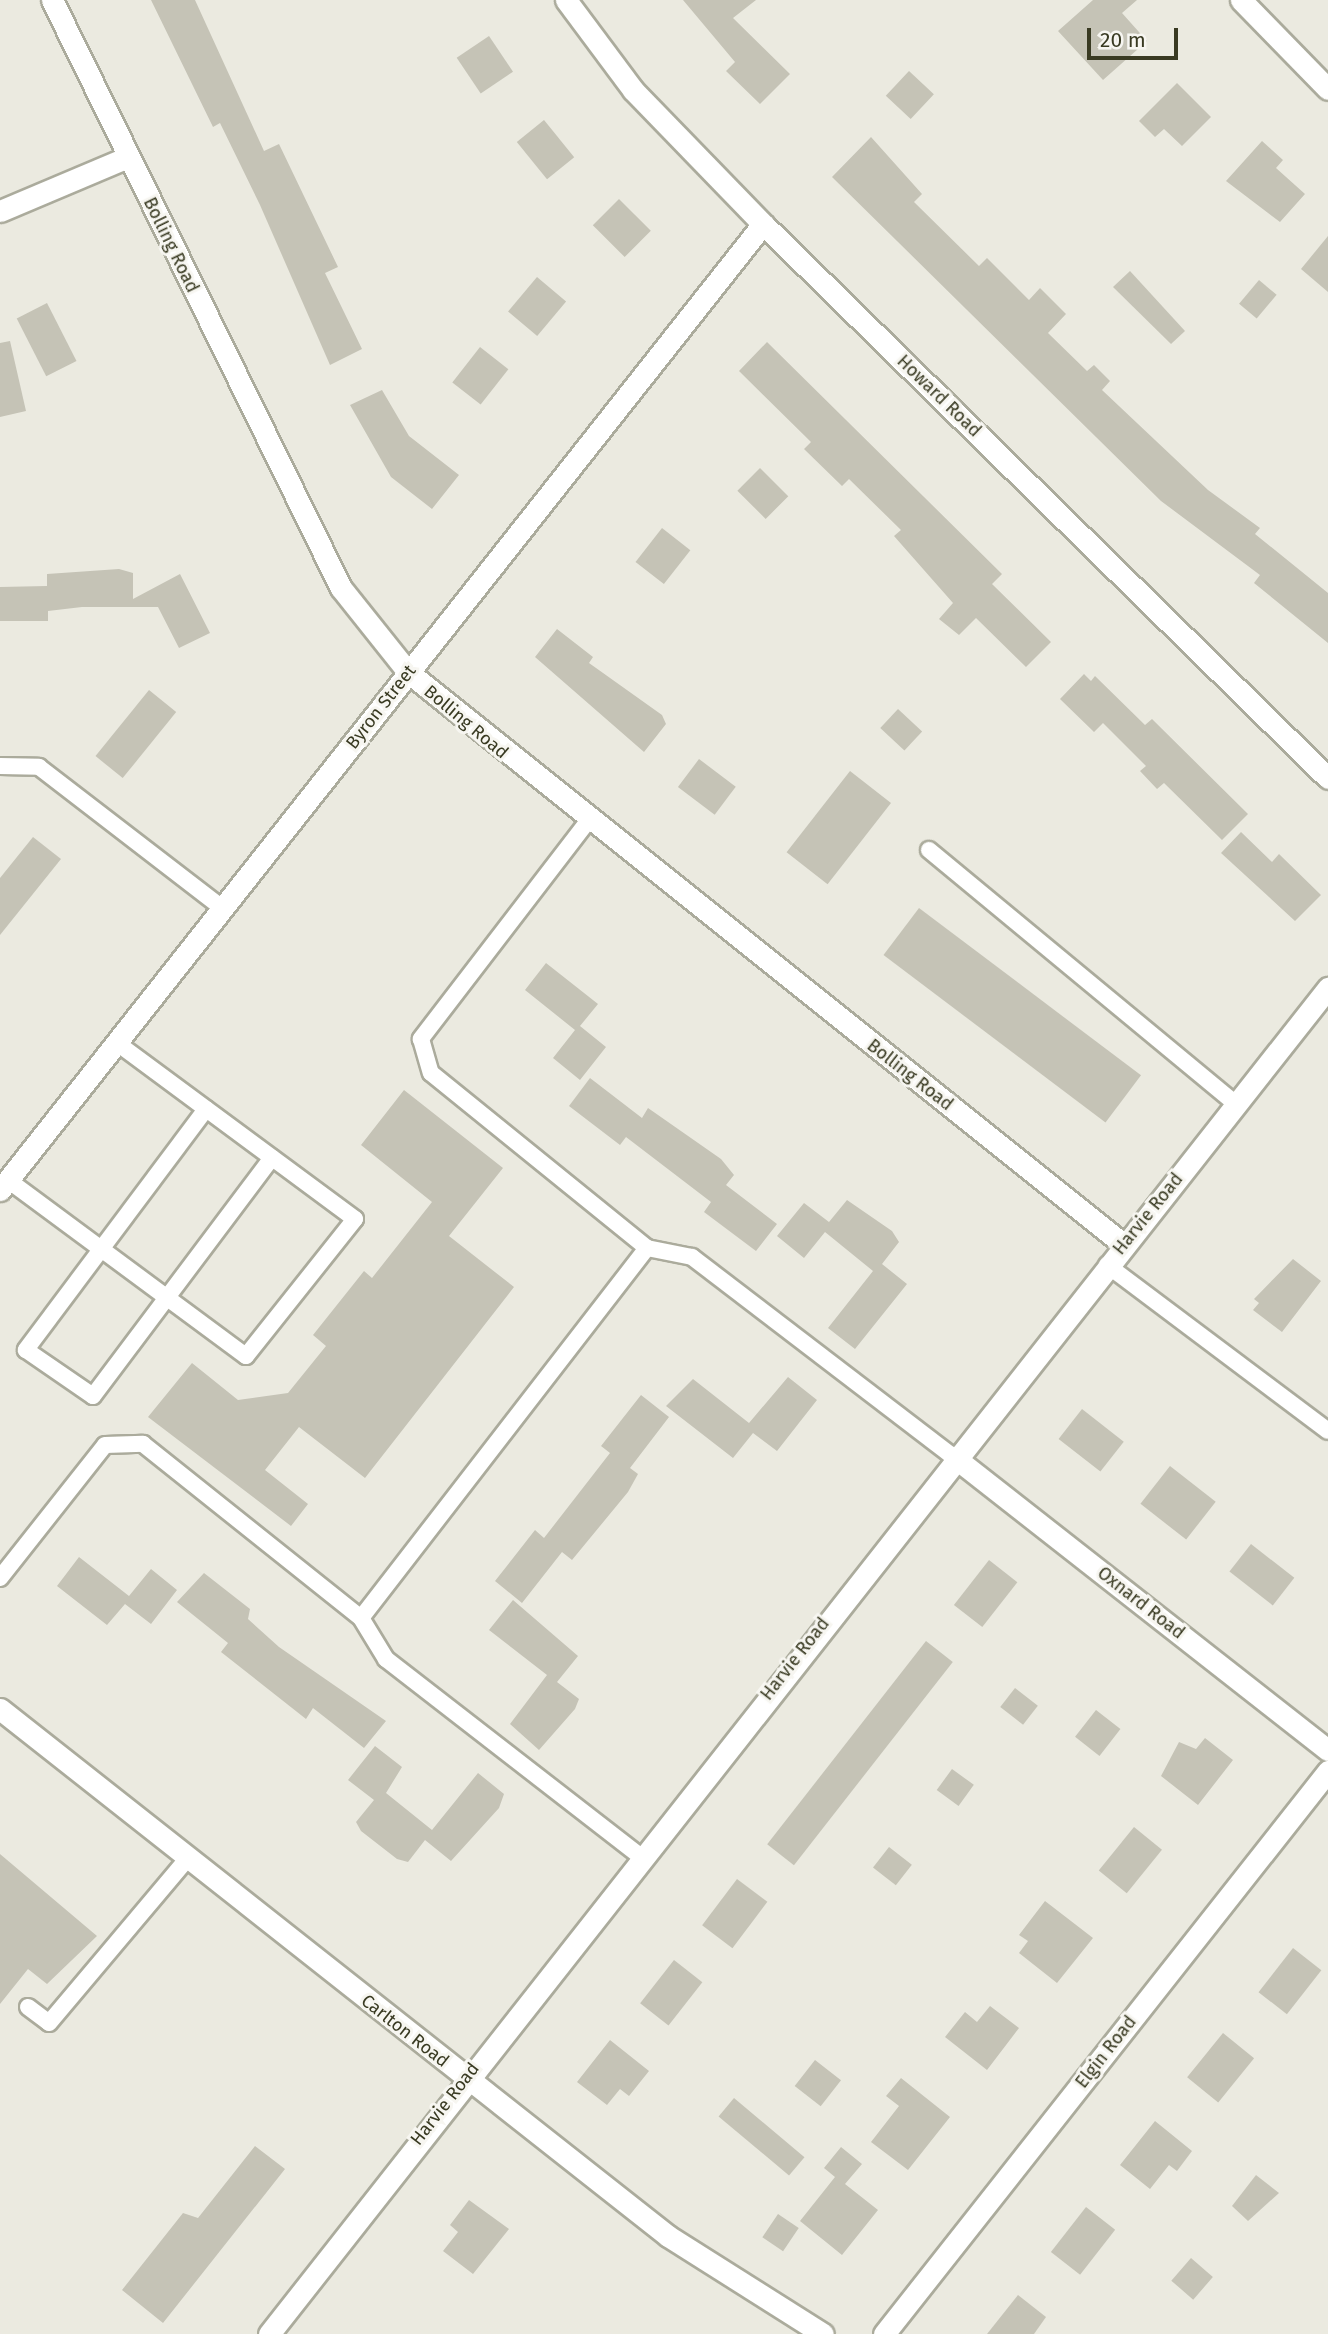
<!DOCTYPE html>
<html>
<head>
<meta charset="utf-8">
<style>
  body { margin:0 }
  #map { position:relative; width:1328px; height:2334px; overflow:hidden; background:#ebeae0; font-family:"Fira Sans",sans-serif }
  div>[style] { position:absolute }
  .building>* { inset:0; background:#c5c3b6; transform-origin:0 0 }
  .roads { filter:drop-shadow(2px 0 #abab9c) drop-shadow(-2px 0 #abab9c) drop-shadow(0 2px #abab9c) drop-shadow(0 -2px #abab9c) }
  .service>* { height:16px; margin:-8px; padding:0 8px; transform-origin:8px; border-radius:8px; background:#fff }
  .minor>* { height:21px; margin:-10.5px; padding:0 10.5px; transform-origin:10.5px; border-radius:10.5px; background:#fff }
  .tertiary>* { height:21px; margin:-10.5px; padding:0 10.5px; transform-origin:10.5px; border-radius:10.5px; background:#fff }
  span { translate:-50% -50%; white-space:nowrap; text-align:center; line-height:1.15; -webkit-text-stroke:6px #f7f6f1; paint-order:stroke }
  .street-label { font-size:18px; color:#393a22 }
  .scale { position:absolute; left:1087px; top:28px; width:91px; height:32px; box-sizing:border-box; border:4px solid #393a22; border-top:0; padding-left:9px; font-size:21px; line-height:24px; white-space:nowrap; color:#393a22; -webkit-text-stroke:5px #f7f6f1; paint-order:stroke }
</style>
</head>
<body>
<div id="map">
  <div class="building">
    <div style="clip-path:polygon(151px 0,195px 0,264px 151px,279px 144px,338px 267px,325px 273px,362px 349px,330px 365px,260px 205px,220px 123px,213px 127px)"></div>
    <div style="clip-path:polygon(683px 0,756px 0,733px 18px,790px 74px,760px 104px,726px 71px,735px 62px)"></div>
    <div style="clip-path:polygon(1093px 0,1137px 0,1122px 13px,1147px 41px,1103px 80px,1058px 31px)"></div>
    <div style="left:489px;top:36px;width:43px;height:39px;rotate:56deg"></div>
    <div style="left:909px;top:71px;width:34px;height:34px;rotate:43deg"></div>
    <div style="clip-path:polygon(1177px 83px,1211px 117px,1182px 146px,1164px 129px,1155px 137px,1139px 121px)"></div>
    <div style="left:544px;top:120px;width:48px;height:35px;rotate:51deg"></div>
    <div style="clip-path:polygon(871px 137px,922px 194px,914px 202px,979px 266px,987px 258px,1029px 300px,1040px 288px,1066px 314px,1048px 333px,1087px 371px,1094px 365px,1110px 381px,1102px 390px,1208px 490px,1260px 528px,1255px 534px,1328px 593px,1328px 643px,1254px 583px,1260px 575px,1161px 501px,832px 177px)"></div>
    <div style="clip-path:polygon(1262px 141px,1283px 160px,1276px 168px,1305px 194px,1280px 222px,1226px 181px)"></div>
    <div style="left:619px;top:199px;width:45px;height:37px;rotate:45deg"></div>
    <div style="clip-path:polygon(1328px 236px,1328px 292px,1301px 269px)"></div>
    <div style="clip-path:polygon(1130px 271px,1185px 331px,1171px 344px,1113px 287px)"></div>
    <div style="left:537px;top:277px;width:38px;height:45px;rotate:40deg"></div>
    <div style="left:1259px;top:280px;width:23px;height:31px;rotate:40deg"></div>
    <div style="left:47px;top:303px;width:65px;height:34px;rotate:63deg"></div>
    <div style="clip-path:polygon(10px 341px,26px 411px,0 417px,0 343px)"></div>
    <div style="clip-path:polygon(767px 342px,1002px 574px,992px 584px,1051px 642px,1026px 667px,976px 618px,959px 635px,939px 619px,953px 603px,894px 536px,901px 530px,849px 479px,842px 486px,804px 449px,811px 442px,739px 371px)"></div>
    <div style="left:480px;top:347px;width:36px;height:45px;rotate:38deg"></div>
    <div style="clip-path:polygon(382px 390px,409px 436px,459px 475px,432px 509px,391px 477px,350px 405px)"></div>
    <div style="left:760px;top:468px;width:40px;height:32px;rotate:45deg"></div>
    <div style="left:662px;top:528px;width:36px;height:43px;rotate:38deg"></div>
    <div style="clip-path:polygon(119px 569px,133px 573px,133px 599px,180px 574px,210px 633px,179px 648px,158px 607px,82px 607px,48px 611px,48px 621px,0 621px,0 587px,47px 586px,47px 574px)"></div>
    <div style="clip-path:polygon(557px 629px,593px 657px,589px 663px,662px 715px,666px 724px,644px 752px,535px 657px)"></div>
    <div style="clip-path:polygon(1084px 674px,1091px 681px,1095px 676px,1145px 725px,1152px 719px,1248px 814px,1222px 840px,1164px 783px,1157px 789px,1140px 771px,1146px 766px,1103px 723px,1094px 732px,1060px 699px)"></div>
    <div style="left:149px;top:690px;width:35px;height:85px;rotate:39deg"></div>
    <div style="left:898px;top:709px;width:33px;height:26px;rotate:43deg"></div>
    <div style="left:699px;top:759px;width:46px;height:35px;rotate:37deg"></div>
    <div style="left:850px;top:771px;width:52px;height:103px;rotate:38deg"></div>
    <div style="clip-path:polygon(1241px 832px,1272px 862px,1279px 854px,1321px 895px,1295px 921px,1221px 853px)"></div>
    <div style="clip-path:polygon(33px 837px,61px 859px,0 935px,0 878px)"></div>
    <div style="left:919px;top:908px;width:278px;height:59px;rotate:37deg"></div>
    <div style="clip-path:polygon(546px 963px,598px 1004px,580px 1026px,606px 1047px,580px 1080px,553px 1058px,575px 1030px,525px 990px)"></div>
    <div style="clip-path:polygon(590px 1078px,642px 1118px,648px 1108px,721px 1159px,734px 1175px,726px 1185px,777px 1224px,756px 1251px,704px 1212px,711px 1202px,626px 1137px,620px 1145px,569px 1106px)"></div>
    <div style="clip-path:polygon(404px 1090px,503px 1168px,449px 1236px,514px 1287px,365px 1478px,299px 1427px,265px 1470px,308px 1504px,291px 1526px,148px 1417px,192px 1363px,238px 1400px,288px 1393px,326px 1346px,313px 1335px,364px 1271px,372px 1278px,432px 1202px,361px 1145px)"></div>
    <div style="clip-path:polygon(847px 1200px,892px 1231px,899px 1242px,882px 1264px,907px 1284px,855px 1349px,828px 1328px,873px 1271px,825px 1232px,804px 1258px,777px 1236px,804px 1203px,829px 1222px)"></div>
    <div style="clip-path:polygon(1293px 1259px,1321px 1281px,1282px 1332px,1253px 1310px,1259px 1303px,1254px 1299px)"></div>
    <div style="clip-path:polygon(788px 1377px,817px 1400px,777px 1451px,753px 1433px,733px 1458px,666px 1406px,693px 1379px,749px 1423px)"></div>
    <div style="clip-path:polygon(641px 1395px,669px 1417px,630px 1468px,638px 1474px,628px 1492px,572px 1560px,562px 1552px,522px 1603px,495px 1581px,535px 1530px,544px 1538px,610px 1453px,601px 1446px)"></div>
    <div style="left:1082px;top:1409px;width:53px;height:38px;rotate:38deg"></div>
    <div style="left:1170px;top:1466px;width:58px;height:48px;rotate:38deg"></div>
    <div style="left:1251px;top:1544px;width:55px;height:35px;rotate:38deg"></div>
    <div style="clip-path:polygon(79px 1557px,129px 1596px,151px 1569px,177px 1590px,151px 1624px,125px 1604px,107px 1625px,57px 1586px)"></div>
    <div style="left:989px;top:1560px;width:36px;height:57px;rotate:38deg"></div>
    <div style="clip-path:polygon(204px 1573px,250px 1609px,248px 1619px,279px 1647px,386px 1721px,364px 1748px,313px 1708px,306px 1719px,221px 1652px,228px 1643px,177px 1602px)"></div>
    <div style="clip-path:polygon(513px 1600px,578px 1656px,557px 1682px,579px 1699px,575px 1709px,539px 1750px,510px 1724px,547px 1675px,489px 1630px)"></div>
    <div style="left:926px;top:1641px;width:34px;height:258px;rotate:38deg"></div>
    <div style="left:1015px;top:1688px;width:29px;height:24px;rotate:38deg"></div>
    <div style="left:1096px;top:1710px;width:31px;height:34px;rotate:38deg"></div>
    <div style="clip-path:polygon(1205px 1738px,1233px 1760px,1198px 1805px,1161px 1776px,1179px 1742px,1196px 1749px)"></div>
    <div style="clip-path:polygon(375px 1746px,402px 1767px,386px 1793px,432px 1830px,478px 1773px,504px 1794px,499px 1808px,451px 1861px,425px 1840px,408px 1862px,397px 1859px,361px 1831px,356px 1822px,374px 1800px,348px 1780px)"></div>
    <div style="left:952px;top:1769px;width:27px;height:26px;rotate:36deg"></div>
    <div style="left:1134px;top:1827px;width:36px;height:56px;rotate:39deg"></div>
    <div style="left:889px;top:1847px;width:29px;height:26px;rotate:38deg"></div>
    <div style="clip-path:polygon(0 1854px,97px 1936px,47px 1984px,28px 1969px,0 2004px)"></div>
    <div style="left:737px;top:1879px;width:38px;height:58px;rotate:37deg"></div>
    <div style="clip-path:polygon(1045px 1901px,1093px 1938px,1057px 1983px,1019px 1953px,1028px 1941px,1019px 1935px)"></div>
    <div style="left:1293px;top:1948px;width:36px;height:56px;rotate:38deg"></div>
    <div style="left:674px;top:1960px;width:36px;height:55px;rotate:38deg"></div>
    <div style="clip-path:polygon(990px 2006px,1019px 2028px,987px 2070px,945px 2037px,965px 2012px,977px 2022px)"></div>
    <div style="left:1223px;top:2033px;width:40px;height:57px;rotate:39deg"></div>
    <div style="clip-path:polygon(610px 2040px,649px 2071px,629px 2096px,620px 2089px,607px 2105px,577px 2082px)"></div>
    <div style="left:815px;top:2060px;width:33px;height:33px;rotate:38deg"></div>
    <div style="clip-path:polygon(901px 2078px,950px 2117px,908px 2170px,871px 2142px,899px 2106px,886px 2096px)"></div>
    <div style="left:734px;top:2098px;width:92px;height:24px;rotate:40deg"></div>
    <div style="clip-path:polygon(1155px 2121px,1192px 2151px,1177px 2171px,1169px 2165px,1150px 2189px,1120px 2165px)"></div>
    <div style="clip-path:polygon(255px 2146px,285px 2169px,163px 2323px,122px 2290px,183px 2213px,198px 2218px)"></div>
    <div style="clip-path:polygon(841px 2147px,862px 2164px,845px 2184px,878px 2210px,842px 2255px,800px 2221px,835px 2177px,824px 2168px)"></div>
    <div style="clip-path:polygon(1256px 2175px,1279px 2193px,1248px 2221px,1232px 2206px)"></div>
    <div style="clip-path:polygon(469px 2200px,509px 2229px,473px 2274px,443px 2251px,458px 2232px,450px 2225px)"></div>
    <div style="left:1086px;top:2207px;width:37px;height:57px;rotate:38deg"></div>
    <div style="left:778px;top:2214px;width:25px;height:28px;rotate:34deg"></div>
    <div style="left:1191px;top:2258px;width:29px;height:30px;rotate:41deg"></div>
    <div style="clip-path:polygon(1018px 2295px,1046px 2317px,1034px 2334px,987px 2334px)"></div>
  </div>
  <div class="roads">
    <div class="service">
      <div style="left:0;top:766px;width:39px;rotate:1deg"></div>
      <div style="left:39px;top:767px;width:231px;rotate:37.6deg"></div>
      <div style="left:588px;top:821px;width:275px;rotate:127.5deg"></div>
      <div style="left:421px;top:1039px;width:35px;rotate:74deg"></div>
      <div style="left:431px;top:1073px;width:278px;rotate:39deg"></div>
      <div style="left:647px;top:1248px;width:46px;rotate:11.3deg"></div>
      <div style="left:692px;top:1257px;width:330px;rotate:37.4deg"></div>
      <div style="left:929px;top:850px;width:398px;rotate:39.6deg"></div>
      <div style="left:206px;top:1109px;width:301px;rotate:126.8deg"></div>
      <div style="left:26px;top:1350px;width:81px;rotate:34.5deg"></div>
      <div style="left:93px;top:1396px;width:298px;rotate:-53.1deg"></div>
      <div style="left:8px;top:1180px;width:296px;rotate:36.5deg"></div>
      <div style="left:246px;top:1356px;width:175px;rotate:-51.5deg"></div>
      <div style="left:355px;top:1219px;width:297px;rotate:-143.5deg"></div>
      <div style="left:1107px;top:1265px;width:276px;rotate:36.9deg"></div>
      <div style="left:0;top:1578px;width:169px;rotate:-51.7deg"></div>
      <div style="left:105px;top:1445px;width:38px;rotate:-2deg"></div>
      <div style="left:143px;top:1444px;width:279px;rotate:38.6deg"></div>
      <div style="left:361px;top:1618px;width:48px;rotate:58.6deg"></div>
      <div style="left:386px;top:1659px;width:321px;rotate:37.8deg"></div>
      <div style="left:361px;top:1618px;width:468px;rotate:-52.3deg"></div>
      <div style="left:28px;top:2007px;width:26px;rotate:37deg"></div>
      <div style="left:49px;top:2023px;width:216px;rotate:-49.9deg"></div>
    </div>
    <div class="minor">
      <div style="left:52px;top:0;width:655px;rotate:63.83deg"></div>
      <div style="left:341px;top:588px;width:107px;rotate:51.4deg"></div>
      <div style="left:408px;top:672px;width:916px;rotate:38.66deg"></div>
      <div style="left:566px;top:0;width:112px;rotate:53.3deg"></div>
      <div style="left:633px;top:90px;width:187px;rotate:45.9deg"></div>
      <div style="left:763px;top:224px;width:791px;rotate:44.44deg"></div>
      <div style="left:1241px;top:0;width:124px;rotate:45.7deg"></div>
      <div style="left:0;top:211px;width:139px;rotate:-22.9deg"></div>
      <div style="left:0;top:1190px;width:1231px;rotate:-51.7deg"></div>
      <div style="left:954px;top:1457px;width:475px;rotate:38.1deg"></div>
      <div style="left:0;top:1709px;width:851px;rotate:38.27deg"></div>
      <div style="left:668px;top:2236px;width:183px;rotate:32.3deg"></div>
      <div style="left:884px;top:2334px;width:717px;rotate:-51.74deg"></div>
    </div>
    <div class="tertiary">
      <div style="left:269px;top:2334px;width:1713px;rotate:-51.81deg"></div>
    </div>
  </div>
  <div class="street-label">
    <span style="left:171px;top:245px;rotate:64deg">Bolling Road</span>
    <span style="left:939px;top:396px;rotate:44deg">Howard Road</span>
    <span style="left:381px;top:707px;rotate:-52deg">Byron Street</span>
    <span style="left:466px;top:722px;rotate:40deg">Bolling Road</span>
    <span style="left:910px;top:1075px;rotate:38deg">Bolling Road</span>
    <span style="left:1148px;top:1214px;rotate:-51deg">Harvie Road</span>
    <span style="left:1141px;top:1603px;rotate:38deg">Oxnard Road</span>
    <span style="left:795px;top:1659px;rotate:-52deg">Harvie Road</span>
    <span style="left:405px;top:2031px;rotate:38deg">Carlton Road</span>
    <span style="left:1106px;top:2052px;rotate:-52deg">Elgin Road</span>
    <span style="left:445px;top:2104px;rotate:-52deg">Harvie Road</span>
  </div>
  <div class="scale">20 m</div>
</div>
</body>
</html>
